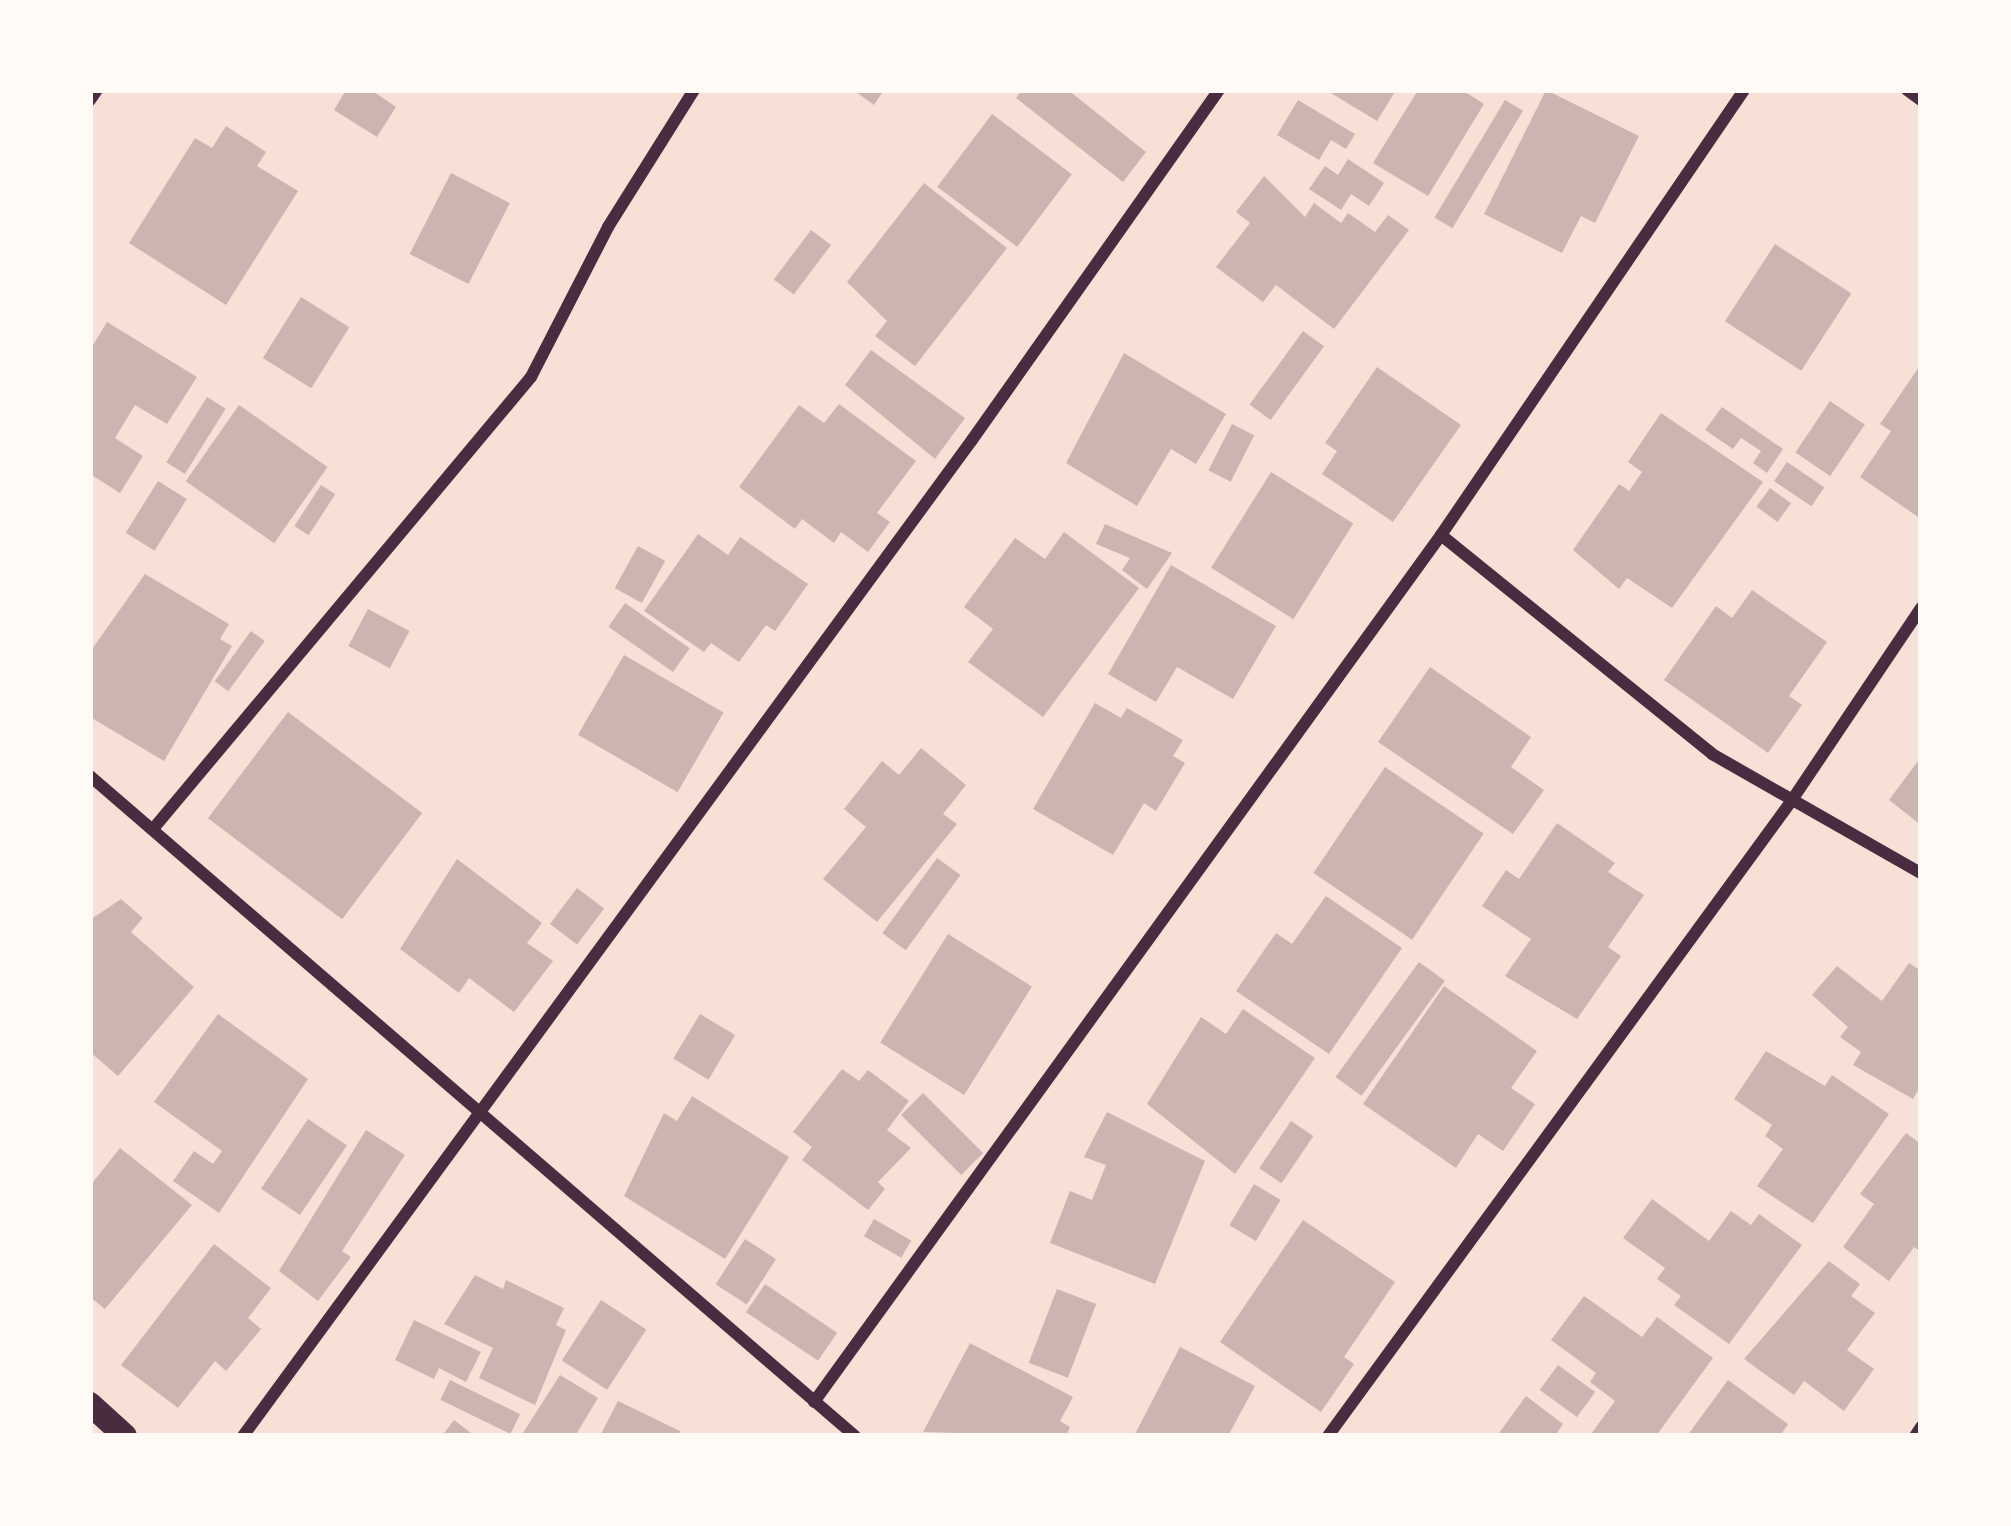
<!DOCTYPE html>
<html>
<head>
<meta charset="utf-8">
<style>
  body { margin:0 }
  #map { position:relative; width:2011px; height:1526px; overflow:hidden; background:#f7e1d7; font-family:"Roboto Condensed",sans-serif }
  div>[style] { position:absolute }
  .building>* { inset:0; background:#ccb4b1; transform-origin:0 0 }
  .minor>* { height:12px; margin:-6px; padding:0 6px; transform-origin:6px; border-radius:6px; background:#4a2c40 }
  .secondary>* { height:24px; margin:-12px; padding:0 12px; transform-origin:12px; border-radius:12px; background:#4a2c40 }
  span { translate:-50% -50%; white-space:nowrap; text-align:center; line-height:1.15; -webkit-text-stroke:10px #fffaf5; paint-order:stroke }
  .frame { position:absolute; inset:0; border:93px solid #fffaf5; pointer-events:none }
</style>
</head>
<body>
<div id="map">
  <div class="building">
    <div style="clip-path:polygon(346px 90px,371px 90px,396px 107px,377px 137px,334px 110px)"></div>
    <div style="clip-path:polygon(853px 90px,884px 90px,874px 105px)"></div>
    <div style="clip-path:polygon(1022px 90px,1068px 90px,1146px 152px,1123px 182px,1016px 98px)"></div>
    <div style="clip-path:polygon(1326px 90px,1396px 90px,1377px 121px)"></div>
    <div style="clip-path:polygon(1418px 90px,1462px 90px,1484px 104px,1428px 196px,1373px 163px)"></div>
    <div style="clip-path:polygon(1546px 90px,1639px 136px,1595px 223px,1581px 216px,1562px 253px,1484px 214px)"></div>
    <div style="clip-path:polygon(1298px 100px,1355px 134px,1346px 149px,1331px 140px,1319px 160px,1277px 135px)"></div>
    <div style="left:1505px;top:100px;width:21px;height:137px;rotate:31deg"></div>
    <div style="left:992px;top:114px;width:100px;height:91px;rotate:37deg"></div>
    <div style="clip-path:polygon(226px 126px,266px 152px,257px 166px,298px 191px,226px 305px,129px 243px,195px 138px,212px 148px)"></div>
    <div style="clip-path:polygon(1348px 159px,1384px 183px,1369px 206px,1351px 194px,1341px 210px,1309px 189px,1325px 166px,1338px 175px)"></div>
    <div style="left:451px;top:173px;width:66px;height:91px;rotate:27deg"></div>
    <div style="clip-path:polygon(1264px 176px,1305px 217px,1314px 203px,1341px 223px,1348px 213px,1375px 232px,1388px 215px,1409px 230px,1334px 329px,1276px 285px,1263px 302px,1216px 267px,1250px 223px,1236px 212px)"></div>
    <div style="clip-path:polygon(924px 183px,1007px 248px,915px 366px,875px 336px,887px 321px,847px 282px)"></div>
    <div style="left:811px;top:230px;width:25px;height:62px;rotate:37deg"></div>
    <div style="left:1775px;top:244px;width:91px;height:92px;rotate:33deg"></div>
    <div style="left:301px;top:297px;width:57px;height:72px;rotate:32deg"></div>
    <div style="clip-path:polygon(107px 322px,197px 377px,167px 424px,135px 405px,115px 438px,143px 456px,120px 493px,90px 474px,90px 350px)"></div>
    <div style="left:1303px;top:331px;width:26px;height:91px;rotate:36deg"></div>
    <div style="clip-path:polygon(871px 350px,965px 418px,935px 459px,845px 385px)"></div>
    <div style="clip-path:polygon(1124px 353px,1226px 414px,1196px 464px,1171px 449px,1137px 506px,1066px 463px)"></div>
    <div style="clip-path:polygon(1921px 364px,1921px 519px,1860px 477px,1891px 431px,1880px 424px)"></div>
    <div style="clip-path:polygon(1377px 367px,1461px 425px,1393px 522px,1322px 474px,1337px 451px,1325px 443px)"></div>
    <div style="left:207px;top:397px;width:22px;height:77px;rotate:32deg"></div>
    <div style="left:1830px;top:401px;width:42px;height:62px;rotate:34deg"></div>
    <div style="clip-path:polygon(839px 404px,916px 461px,877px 513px,890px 522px,868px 552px,841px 532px,834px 543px,802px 519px,795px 529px,739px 487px,799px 405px,824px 423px)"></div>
    <div style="left:239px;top:405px;width:108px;height:93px;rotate:35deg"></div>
    <div style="clip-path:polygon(1722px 407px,1783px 449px,1767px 473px,1753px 463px,1761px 451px,1741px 438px,1733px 449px,1705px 430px)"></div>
    <div style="clip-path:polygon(1661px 413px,1763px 482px,1672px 608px,1627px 578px,1619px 589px,1573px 550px,1619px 484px,1629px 491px,1642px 472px,1628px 462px)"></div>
    <div style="left:1232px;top:424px;width:25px;height:52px;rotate:27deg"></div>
    <div style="left:1787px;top:462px;width:45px;height:23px;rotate:34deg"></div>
    <div style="left:1271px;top:472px;width:97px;height:113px;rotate:32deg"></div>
    <div style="left:158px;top:481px;width:34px;height:61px;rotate:32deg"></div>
    <div style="left:321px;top:485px;width:17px;height:49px;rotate:33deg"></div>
    <div style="left:1770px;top:488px;width:26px;height:23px;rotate:36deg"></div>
    <div style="clip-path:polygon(1105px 524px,1172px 553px,1147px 589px,1122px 570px,1130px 558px,1096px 544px)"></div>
    <div style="clip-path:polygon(1064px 532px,1139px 588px,1043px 717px,968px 662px,993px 629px,964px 607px,1015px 538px,1045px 559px)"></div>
    <div style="clip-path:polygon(698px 534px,728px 555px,740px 537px,808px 584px,775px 631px,766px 625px,739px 662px,711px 643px,704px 652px,644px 611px)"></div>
    <div style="left:638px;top:546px;width:31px;height:48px;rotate:29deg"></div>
    <div style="clip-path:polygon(1171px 565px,1276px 626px,1233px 699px,1177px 667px,1156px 702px,1108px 674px)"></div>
    <div style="clip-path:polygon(145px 574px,229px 624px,220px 639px,232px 646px,164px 761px,90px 717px,90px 652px)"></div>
    <div style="clip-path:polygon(1752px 590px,1827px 642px,1789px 696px,1802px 705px,1768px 753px,1664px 680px,1716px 606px,1732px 618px)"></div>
    <div style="left:625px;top:603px;width:79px;height:29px;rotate:35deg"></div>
    <div style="left:368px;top:609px;width:47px;height:42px;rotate:28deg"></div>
    <div style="left:251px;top:631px;width:17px;height:62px;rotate:36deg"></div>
    <div style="left:624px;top:655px;width:115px;height:92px;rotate:30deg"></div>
    <div style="clip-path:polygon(1430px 667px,1531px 737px,1511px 767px,1544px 790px,1513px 834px,1378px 742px)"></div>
    <div style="clip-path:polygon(1095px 703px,1121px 718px,1127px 708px,1183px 740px,1173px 756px,1185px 763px,1156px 811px,1144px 803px,1113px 855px,1033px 809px)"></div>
    <div style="left:288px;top:712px;width:168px;height:133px;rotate:37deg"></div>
    <div style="clip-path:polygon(921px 748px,966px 785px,943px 814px,957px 824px,877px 922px,823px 879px,866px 827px,844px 809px,882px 761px,899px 775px)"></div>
    <div style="clip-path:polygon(1921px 757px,1921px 825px,1889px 800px)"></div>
    <div style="left:1385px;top:767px;width:119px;height:128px;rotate:34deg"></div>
    <div style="clip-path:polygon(1557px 823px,1615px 863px,1608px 872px,1644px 895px,1608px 947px,1621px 956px,1577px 1019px,1505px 976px,1531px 939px,1482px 906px,1506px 870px,1519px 879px)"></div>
    <div style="left:937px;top:858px;width:29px;height:93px;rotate:36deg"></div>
    <div style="clip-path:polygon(457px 859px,542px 923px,527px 943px,553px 961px,514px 1012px,469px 978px,459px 993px,400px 949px)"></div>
    <div style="left:577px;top:888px;width:34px;height:45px;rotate:37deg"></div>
    <div style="clip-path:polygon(1326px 896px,1402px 948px,1329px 1054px,1236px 991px,1276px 933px,1292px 944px)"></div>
    <div style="clip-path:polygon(121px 899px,143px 918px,131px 932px,194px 987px,118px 1076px,90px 1052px,90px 920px)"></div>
    <div style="left:948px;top:934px;width:99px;height:128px;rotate:32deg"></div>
    <div style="left:1419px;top:962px;width:32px;height:142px;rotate:36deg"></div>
    <div style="clip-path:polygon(1909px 963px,1921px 971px,1921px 1085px,1913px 1099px,1853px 1065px,1861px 1052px,1840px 1037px,1848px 1027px,1812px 995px,1837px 966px,1882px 1001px)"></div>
    <div style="clip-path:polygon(1444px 986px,1537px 1051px,1511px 1088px,1535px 1104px,1503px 1151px,1478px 1134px,1456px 1168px,1363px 1104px)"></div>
    <div style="clip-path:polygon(1243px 1009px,1315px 1058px,1235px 1174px,1147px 1104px,1201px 1017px,1226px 1034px)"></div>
    <div style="clip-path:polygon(218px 1014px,308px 1079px,219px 1213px,173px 1181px,194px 1151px,213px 1164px,222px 1151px,154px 1102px)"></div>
    <div style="left:700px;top:1014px;width:41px;height:52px;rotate:31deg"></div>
    <div style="clip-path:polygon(1766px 1051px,1825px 1086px,1832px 1075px,1889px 1114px,1813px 1223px,1757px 1186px,1783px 1149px,1765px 1136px,1772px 1125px,1734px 1099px)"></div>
    <div style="clip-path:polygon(842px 1069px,859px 1081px,868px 1070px,909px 1101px,887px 1130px,911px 1148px,878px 1182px,885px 1189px,868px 1210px,802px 1160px,812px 1147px,793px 1132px)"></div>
    <div style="left:923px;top:1093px;width:85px;height:31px;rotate:45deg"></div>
    <div style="clip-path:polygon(692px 1096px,789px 1157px,725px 1259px,624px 1196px,664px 1113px,677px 1121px)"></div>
    <div style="clip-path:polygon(1107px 1112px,1205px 1161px,1155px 1284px,1050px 1243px,1070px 1191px,1092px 1200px,1106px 1165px,1084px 1157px)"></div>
    <div style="left:308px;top:1119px;width:47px;height:84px;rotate:34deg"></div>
    <div style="left:1291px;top:1121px;width:27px;height:57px;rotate:34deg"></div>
    <div style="clip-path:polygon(366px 1130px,405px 1155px,342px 1251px,351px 1257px,318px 1301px,279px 1271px)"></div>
    <div style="clip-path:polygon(1906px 1133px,1921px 1144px,1921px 1252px,1914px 1247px,1889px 1281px,1843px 1247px,1874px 1204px,1860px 1194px)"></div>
    <div style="clip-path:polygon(120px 1148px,192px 1205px,105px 1309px,90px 1297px,90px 1186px)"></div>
    <div style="left:1254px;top:1184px;width:31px;height:48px;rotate:31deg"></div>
    <div style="clip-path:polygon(1652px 1199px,1709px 1241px,1731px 1211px,1751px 1225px,1759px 1214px,1802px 1245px,1729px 1344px,1674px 1305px,1681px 1296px,1657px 1279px,1665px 1268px,1623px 1238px)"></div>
    <div style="left:874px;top:1219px;width:43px;height:20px;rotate:30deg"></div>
    <div style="clip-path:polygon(1303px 1220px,1395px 1282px,1344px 1357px,1354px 1364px,1321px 1412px,1220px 1342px)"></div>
    <div style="left:745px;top:1239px;width:37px;height:54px;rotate:33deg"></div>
    <div style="clip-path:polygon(214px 1244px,271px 1288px,248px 1318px,261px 1329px,226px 1371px,215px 1361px,178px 1408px,121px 1365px)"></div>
    <div style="clip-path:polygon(1829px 1261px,1860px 1284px,1851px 1296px,1875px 1313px,1847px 1350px,1874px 1369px,1844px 1411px,1804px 1381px,1794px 1395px,1744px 1359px)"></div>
    <div style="clip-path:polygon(475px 1275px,503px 1289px,506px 1280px,564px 1308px,556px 1325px,566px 1330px,535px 1405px,479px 1378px,493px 1348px,444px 1324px)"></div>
    <div style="left:765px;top:1284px;width:87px;height:34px;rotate:34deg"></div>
    <div style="left:1057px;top:1289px;width:42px;height:79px;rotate:21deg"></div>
    <div style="clip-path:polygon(1584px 1296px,1642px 1337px,1657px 1317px,1713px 1358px,1656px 1436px,1591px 1434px,1615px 1401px,1590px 1382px,1596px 1373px,1551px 1340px)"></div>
    <div style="left:601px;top:1300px;width:54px;height:72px;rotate:33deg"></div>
    <div style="clip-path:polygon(414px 1320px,481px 1352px,466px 1382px,439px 1368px,434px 1379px,395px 1360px)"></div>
    <div style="clip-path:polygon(970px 1343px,1073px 1397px,1060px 1421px,1070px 1427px,1066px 1436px,923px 1432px)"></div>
    <div style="clip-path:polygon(1180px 1347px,1255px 1386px,1228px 1436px,1134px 1436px)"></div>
    <div style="left:1558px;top:1365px;width:46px;height:31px;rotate:36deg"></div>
    <div style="clip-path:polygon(560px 1375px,598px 1398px,575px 1436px,521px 1436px)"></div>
    <div style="left:450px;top:1380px;width:78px;height:22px;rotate:26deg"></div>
    <div style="clip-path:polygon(1728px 1380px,1788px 1424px,1780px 1436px,1687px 1436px)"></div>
    <div style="clip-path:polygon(1526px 1396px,1563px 1424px,1555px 1436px,1499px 1433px)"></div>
    <div style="clip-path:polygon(618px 1401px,680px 1431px,678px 1436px,600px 1436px)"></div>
    <div style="clip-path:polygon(454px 1420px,475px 1436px,442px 1436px)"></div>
  </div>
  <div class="minor">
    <div style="left:1907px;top:90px;width:17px;rotate:36deg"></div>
    <div style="left:90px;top:100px;width:12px;rotate:-55deg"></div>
    <div style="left:1441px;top:535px;width:348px;rotate:38.9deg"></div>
    <div style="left:1712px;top:754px;width:241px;rotate:29.7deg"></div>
    <div style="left:90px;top:776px;width:1010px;rotate:40.79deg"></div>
    <div style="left:153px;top:829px;width:589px;rotate:-50.09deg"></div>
    <div style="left:531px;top:377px;width:169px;rotate:-62.8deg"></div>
    <div style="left:608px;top:227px;width:162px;rotate:-57.9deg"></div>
    <div style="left:814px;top:1402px;width:1070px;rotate:-54.13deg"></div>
    <div style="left:1441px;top:535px;width:538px;rotate:-55.75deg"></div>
    <div style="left:243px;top:1436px;width:1234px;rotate:-53.8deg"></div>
    <div style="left:972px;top:440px;width:428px;rotate:-54.8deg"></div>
    <div style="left:1328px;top:1436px;width:784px;rotate:-53.88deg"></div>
    <div style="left:1790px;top:803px;width:235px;rotate:-56.1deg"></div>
    <div style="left:1915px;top:1436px;width:11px;rotate:-56deg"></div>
  </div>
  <div class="secondary">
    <div style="left:90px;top:1404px;width:47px;rotate:42.4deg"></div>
  </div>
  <div class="frame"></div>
</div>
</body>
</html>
